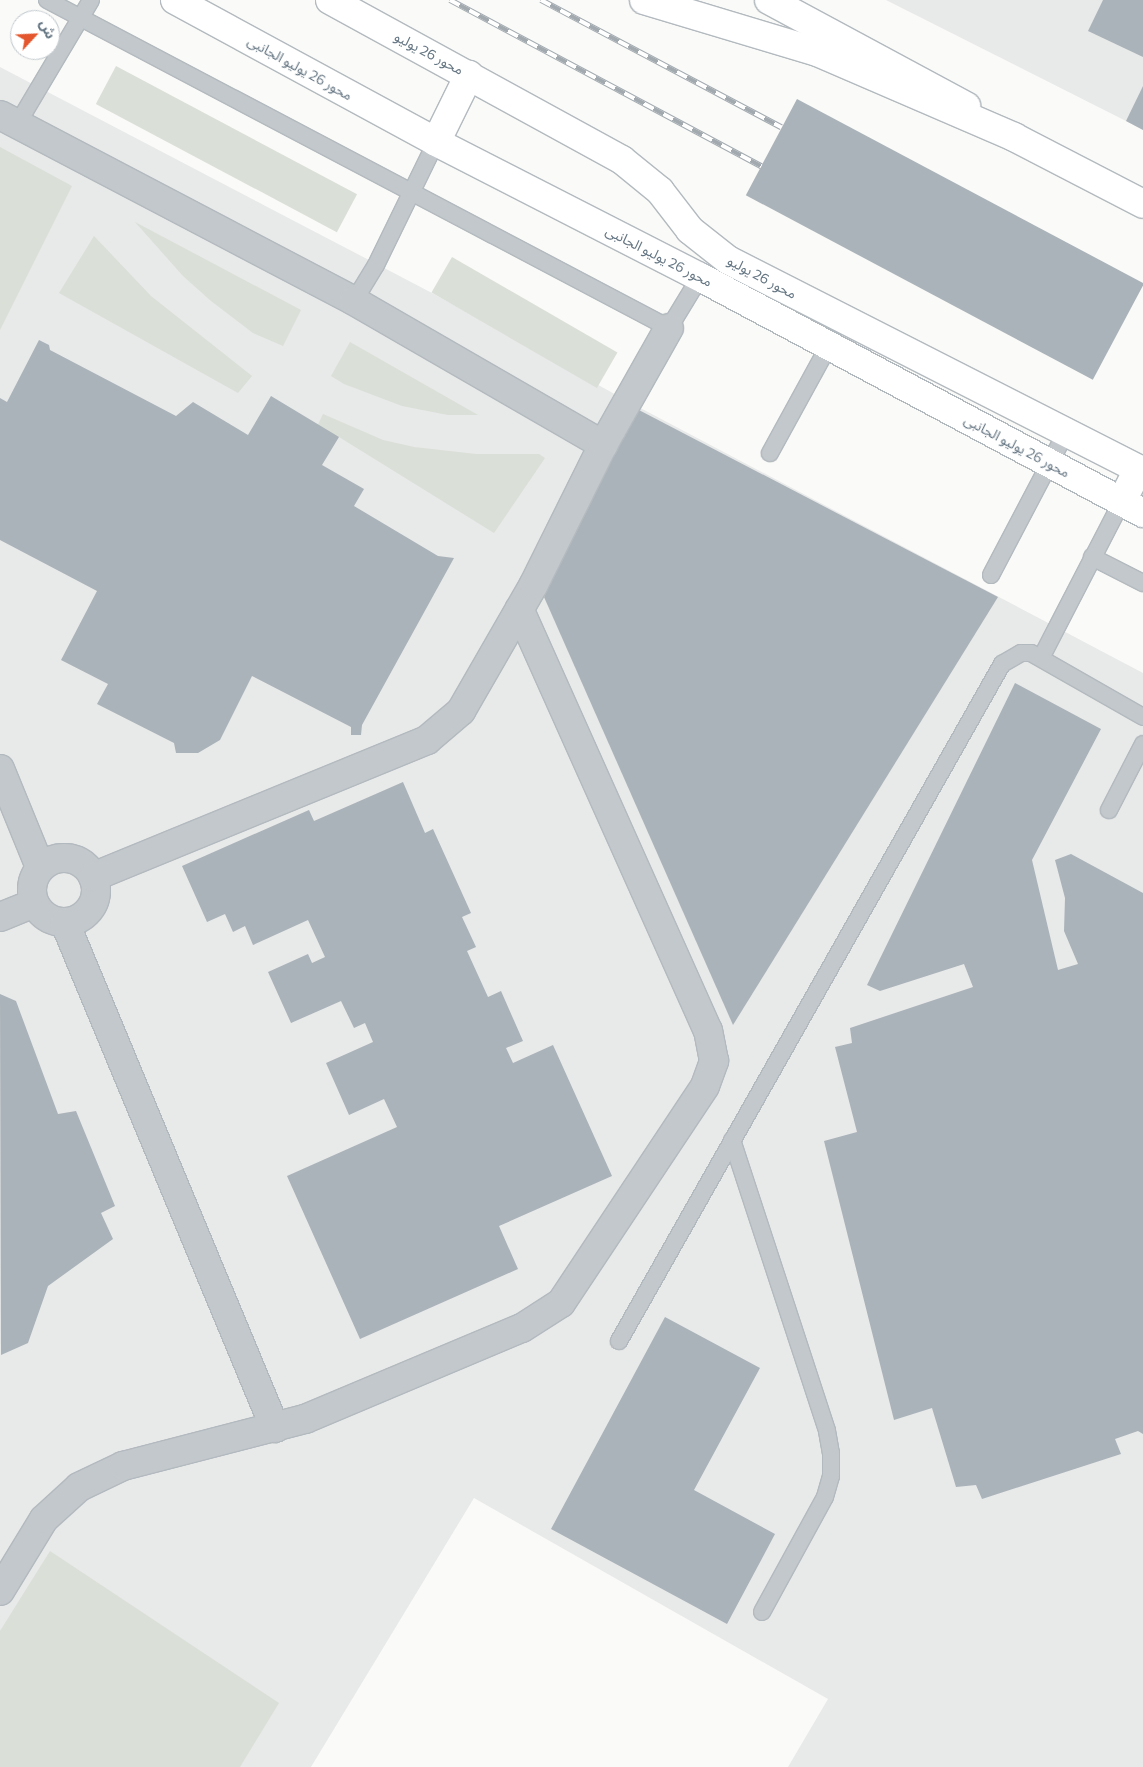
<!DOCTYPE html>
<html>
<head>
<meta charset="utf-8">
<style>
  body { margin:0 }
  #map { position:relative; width:1143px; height:1767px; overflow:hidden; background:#fafaf8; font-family:Commissioner,"Noto Sans Arabic",sans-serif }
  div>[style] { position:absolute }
  .built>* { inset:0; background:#e8e9e9 }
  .green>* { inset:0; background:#dadfd7; transform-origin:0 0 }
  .building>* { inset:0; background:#aab3b9; transform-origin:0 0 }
  .roads { filter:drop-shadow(1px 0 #b3babf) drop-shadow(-1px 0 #b3babf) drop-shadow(0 1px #b3babf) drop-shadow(0 -1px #b3babf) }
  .service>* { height:16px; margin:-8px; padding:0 8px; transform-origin:8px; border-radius:8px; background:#c3c8cc }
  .minor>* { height:28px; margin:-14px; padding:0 14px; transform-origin:14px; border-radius:14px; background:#c3c8cc }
  .minor>.ring { margin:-14px; padding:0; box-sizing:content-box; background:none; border:28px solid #c3c8cc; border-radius:50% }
  .secondary>* { height:28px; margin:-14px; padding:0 14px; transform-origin:14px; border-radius:14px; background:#fff }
  .trunk>* { height:28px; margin:-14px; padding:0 14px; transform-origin:14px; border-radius:14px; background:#fff }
  .rail>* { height:5.5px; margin-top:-2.75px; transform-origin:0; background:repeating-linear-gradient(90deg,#fff 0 11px,#a2aab0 0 22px); box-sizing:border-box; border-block:1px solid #a2aab0 }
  span { translate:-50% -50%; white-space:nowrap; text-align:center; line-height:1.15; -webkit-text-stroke:5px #fff; paint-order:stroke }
  .street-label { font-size:14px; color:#657683 }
  .north { position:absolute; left:10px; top:10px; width:50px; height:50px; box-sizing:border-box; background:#fff; border:1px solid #c1c8cd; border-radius:50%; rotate:65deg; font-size:14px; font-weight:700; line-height:20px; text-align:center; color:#657683 }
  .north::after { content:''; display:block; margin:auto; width:18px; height:22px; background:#e4572e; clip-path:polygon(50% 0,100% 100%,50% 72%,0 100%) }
</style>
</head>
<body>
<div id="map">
  <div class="built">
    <div style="clip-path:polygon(886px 0,1143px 0,1143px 130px,1126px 121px)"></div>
    <div style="clip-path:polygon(0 67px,432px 293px,629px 402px,1143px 673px,1143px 1767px,788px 1767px,828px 1699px,474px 1498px,311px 1767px,0 1767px)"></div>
  </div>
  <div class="green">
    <div style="left:116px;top:66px;width:273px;height:43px;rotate:28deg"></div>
    <div style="clip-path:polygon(0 147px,72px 186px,0 330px)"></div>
    <div style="clip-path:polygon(135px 222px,301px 310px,283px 346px,253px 333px,211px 301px,183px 276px)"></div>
    <div style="clip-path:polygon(94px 236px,151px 296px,252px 376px,238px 393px,59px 293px)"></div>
    <div style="left:452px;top:257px;width:191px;height:41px;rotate:30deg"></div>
    <div style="clip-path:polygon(350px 342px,478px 415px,448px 415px,402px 406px,344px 384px,331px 376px)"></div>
    <div style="clip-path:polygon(323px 414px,383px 440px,414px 447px,476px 454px,539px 454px,545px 458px,494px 533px,339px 437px,314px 433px)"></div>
    <div style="clip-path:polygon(50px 1551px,279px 1703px,240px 1767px,0 1767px,0 1631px)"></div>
  </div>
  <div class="building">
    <div style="clip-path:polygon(1103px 0,1143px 0,1143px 57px,1088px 31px)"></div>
    <div style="clip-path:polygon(1143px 86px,1143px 130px,1126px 121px)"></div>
    <div style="left:797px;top:99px;width:393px;height:109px;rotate:28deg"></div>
    <div style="clip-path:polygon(39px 340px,49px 345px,50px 350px,176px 416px,193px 402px,248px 435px,271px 396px,339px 437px,322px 465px,364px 489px,354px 506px,438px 556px,454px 558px,362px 725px,361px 735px,351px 735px,351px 727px,252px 676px,220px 740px,198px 753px,176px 753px,174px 743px,97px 704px,108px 684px,61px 660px,97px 591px,0 540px,0 398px,7px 402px)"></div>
    <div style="clip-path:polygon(637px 409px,998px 597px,733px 1025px,544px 597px)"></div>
    <div style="clip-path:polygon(1015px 683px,1101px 729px,1032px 860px,1058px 970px,1078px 964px,1064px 931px,1065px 898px,1055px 860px,1071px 854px,1143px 893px,1143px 1434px,1138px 1431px,1115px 1439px,1121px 1454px,982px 1499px,976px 1485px,956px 1487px,932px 1408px,894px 1420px,824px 1141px,857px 1132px,835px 1047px,852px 1043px,850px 1028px,973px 987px,964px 964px,880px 991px,867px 985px)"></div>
    <div style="clip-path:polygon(403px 782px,425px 833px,433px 829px,471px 913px,462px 917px,476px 947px,467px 951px,488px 997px,501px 991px,523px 1041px,506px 1048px,513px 1063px,553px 1045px,612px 1176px,499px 1226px,518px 1269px,360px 1339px,287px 1176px,397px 1127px,384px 1099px,349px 1115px,326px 1063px,373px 1042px,365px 1023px,354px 1028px,341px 1001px,291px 1023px,268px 972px,308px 954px,312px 963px,325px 957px,308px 920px,253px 945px,245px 926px,233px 932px,225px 914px,207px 922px,182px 866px,309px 810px,314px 821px)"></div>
    <div style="clip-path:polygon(0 994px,16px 1001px,58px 1114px,76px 1111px,115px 1206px,101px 1213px,113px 1239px,48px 1286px,28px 1343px,1px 1355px)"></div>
    <div style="clip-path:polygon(665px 1317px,760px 1368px,694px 1490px,775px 1534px,727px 1624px,551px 1529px)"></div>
  </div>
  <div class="roads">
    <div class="service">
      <div style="left:47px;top:0;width:703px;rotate:27.8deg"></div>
      <div style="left:669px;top:328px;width:60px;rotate:-58.7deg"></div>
      <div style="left:18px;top:123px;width:143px;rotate:-59.3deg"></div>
      <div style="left:354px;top:301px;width:42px;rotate:-58.6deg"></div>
      <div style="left:376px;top:265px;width:137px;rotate:-64deg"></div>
      <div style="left:770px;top:453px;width:121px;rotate:-61.3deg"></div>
      <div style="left:1092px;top:557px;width:57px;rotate:27deg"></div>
      <div style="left:991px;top:575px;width:161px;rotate:-62.3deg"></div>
      <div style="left:1041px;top:658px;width:177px;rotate:-62.7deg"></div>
      <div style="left:1109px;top:810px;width:74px;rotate:-62.7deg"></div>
      <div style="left:732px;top:1140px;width:306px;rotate:71.9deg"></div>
      <div style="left:827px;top:1431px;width:22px;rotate:80deg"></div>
      <div style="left:831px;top:1453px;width:23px;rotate:90deg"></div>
      <div style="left:831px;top:1476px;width:22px;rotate:106deg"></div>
      <div style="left:825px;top:1497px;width:131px;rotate:118.7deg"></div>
      <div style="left:619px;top:1341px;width:778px;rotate:-60.5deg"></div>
      <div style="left:1002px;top:664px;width:22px;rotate:-30deg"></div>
      <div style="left:1021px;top:653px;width:10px"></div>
      <div style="left:1031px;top:653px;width:129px;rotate:29.7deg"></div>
    </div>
    <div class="minor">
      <div style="left:0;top:115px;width:400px;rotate:27.7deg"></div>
      <div style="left:354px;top:301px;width:288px;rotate:30deg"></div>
      <div style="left:0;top:769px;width:106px;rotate:67.8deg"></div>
      <div class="ring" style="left:32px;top:858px;width:36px;height:36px"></div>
      <div style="left:93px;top:877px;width:361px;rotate:-22.3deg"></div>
      <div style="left:427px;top:740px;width:45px;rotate:-40.5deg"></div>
      <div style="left:461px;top:711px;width:146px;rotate:-60.1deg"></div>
      <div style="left:534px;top:584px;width:155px;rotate:-63.6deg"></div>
      <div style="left:603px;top:445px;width:134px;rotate:-60.6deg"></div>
      <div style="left:0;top:917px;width:37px;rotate:-22deg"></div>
      <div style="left:65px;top:923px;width:547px;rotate:67.42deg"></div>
      <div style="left:0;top:1591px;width:84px;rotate:-58.6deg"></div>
      <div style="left:44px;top:1519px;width:47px;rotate:-42.4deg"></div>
      <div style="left:79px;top:1487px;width:49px;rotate:-25.5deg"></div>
      <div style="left:123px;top:1466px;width:188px;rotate:-14.5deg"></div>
      <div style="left:305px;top:1419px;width:235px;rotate:-22.8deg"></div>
      <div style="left:522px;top:1328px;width:46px;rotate:-32.7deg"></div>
      <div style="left:561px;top:1303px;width:260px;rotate:-56.4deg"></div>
      <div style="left:705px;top:1086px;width:27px;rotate:-70deg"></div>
      <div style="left:714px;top:1061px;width:31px;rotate:-101deg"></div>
      <div style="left:708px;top:1031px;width:462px;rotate:-114.1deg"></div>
    </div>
    <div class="secondary">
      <div style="left:175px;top:0;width:297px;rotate:28.5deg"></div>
      <div style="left:436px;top:142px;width:297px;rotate:27.1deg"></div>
      <div style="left:700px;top:277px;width:502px;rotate:28.05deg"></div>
      <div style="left:769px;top:0;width:224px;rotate:28.3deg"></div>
    </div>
    <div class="trunk">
      <div style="left:330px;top:0;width:333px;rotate:28.7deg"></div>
      <div style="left:622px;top:160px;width:49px;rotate:39.2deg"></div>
      <div style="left:660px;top:191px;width:49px;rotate:52.4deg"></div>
      <div style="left:690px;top:230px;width:48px;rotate:38.3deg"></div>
      <div style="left:728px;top:260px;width:466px;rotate:27deg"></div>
      <div style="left:644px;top:0;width:181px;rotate:16.7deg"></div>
      <div style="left:817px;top:52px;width:215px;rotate:23.3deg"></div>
      <div style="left:1014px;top:137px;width:145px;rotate:27.4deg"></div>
      <div style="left:436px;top:142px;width:75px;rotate:-63.8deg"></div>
      <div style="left:1122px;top:501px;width:36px;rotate:-63deg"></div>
    </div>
  </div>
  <div class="rail">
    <div style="left:450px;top:0;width:353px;rotate:28.1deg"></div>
    <div style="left:541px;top:0;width:272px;rotate:27.9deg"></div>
  </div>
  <div class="street-label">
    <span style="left:429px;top:53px;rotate:28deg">محور 26 يوليو</span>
    <span style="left:300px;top:68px;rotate:29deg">محور 26 يوليو الجانبى</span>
    <span style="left:659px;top:256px;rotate:27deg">محور 26 يوليو الجانبى</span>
    <span style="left:762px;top:277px;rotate:28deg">محور 26 يوليو</span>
    <span style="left:1017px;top:446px;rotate:28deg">محور 26 يوليو الجانبى</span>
  </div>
  <div class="north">ش</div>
</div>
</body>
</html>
